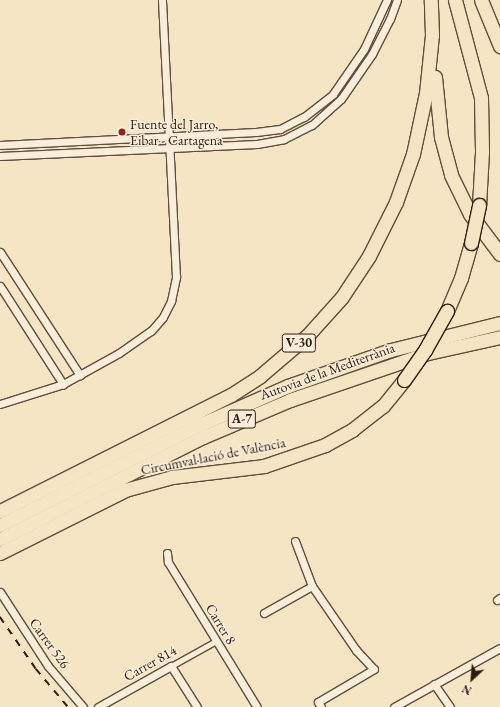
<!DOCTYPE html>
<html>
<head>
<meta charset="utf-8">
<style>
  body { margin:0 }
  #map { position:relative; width:500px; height:707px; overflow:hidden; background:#f6e5c5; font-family:"EB Garamond",serif }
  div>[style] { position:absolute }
  .roads { filter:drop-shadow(1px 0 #604e3e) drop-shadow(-1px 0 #604e3e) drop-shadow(0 1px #604e3e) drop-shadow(0 -1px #604e3e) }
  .pedestrian>* { height:5px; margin:-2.5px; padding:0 2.5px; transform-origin:2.5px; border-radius:2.5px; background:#f9eed9 }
  .minor>* { height:7px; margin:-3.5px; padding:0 3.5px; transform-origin:3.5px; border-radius:3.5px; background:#f9eed9 }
  .motorway>* { height:13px; margin:-6.5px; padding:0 6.5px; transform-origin:6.5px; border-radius:6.5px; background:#f6e5c5 }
  .rail>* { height:1.5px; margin-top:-0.75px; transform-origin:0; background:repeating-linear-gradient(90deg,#2e1c11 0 7px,transparent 0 14px) }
  .bridges { filter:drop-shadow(1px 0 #2e1c11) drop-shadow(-1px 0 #2e1c11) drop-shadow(0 1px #2e1c11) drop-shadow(0 -1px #2e1c11) }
  .motorway-bridge>* { height:13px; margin:-6.5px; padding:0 6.5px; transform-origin:6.5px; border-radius:6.5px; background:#f6e5c5 }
  .dots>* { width:11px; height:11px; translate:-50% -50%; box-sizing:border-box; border:2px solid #f9eed9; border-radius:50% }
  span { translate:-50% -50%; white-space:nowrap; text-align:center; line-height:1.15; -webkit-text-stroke:3px #f9eed9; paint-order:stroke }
  .shield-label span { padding:1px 3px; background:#f9eed9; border:1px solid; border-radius:3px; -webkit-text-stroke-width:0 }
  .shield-label { font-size:13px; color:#2e1c11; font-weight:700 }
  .poi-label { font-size:14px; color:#2e1c11 }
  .left { translate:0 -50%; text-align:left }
  .street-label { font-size:14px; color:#2e1c11 }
  .north { position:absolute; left:452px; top:659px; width:40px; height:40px; -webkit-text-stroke:3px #f9eed9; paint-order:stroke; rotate:206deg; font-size:11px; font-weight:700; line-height:16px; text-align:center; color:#2e1c11 }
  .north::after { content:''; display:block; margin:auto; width:14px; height:18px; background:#2e1c11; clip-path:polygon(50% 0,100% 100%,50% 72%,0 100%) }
</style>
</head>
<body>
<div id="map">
  <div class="roads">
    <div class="pedestrian">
      <div style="left:171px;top:666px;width:51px;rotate:-29.1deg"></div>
    </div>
    <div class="minor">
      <div style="left:0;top:145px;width:256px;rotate:-2.9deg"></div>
      <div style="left:256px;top:132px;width:24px;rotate:-7deg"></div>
      <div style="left:280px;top:129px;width:27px;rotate:-27deg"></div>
      <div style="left:304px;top:117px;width:37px;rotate:-38deg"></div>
      <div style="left:333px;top:94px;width:55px;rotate:-55.4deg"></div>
      <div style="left:364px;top:49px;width:54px;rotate:-64.9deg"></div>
      <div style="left:0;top:156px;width:257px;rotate:-2.7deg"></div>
      <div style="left:257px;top:144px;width:27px;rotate:-10deg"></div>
      <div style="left:284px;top:139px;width:31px;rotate:-27deg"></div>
      <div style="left:312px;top:125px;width:39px;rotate:-42deg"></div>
      <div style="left:341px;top:99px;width:55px;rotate:-55.4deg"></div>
      <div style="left:372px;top:54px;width:39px;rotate:-63deg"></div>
      <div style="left:390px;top:19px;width:20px;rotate:-70deg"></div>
      <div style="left:0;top:252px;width:147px;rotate:57deg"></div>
      <div style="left:0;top:286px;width:117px;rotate:57.3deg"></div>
      <div style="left:0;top:404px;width:66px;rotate:-17.6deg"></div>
      <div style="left:63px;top:384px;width:64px;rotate:-29deg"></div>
      <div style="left:119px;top:353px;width:39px;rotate:-35deg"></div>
      <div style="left:151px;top:331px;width:18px;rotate:-49deg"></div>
      <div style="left:163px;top:317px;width:18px;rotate:-63deg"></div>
      <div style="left:171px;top:301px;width:25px;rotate:-78deg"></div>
      <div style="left:176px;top:277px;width:277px;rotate:-92.9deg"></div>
      <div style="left:295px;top:541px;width:48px;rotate:69.3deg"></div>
      <div style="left:312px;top:586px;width:78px;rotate:55.5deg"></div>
      <div style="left:356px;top:650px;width:26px;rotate:47deg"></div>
      <div style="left:374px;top:669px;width:65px;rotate:149.5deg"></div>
      <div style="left:318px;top:702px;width:6px;rotate:59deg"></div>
      <div style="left:167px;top:553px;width:9px;rotate:84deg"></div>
      <div style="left:168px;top:562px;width:170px;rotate:58.5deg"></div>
      <div style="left:0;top:592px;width:88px;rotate:57deg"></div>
      <div style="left:48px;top:666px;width:54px;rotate:49.5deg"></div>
      <div style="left:497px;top:600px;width:4px;rotate:-34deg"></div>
      <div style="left:264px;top:613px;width:55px;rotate:-29.4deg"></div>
      <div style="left:434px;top:684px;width:28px;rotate:55deg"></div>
      <div style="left:98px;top:707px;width:84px;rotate:-29.3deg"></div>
      <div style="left:171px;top:666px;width:49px;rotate:57.6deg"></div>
      <div style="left:394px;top:707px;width:121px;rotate:-29.1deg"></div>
    </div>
    <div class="motorway">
      <div style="left:455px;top:0;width:101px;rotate:75.1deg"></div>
      <div style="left:481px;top:98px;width:54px;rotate:88.9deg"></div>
      <div style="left:482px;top:152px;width:53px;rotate:93.2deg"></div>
      <div style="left:481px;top:0;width:50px;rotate:67.6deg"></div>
      <div style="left:435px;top:77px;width:60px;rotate:84.3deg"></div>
      <div style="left:441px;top:137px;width:39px;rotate:75deg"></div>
      <div style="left:451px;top:175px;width:43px;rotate:64deg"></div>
      <div style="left:470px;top:214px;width:50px;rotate:53.1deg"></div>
      <div style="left:447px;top:311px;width:36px;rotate:-67deg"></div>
      <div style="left:461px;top:278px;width:36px;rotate:-74deg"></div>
      <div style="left:0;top:511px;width:258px;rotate:-26.7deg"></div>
      <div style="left:231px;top:395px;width:35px;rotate:-33deg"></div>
      <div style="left:260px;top:376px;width:62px;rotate:-40.4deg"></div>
      <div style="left:307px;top:336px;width:52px;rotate:-48.1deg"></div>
      <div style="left:342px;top:297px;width:49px;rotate:-56.6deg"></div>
      <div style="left:369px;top:256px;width:60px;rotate:-63.4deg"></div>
      <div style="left:396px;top:202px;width:51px;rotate:-70.5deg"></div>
      <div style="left:413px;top:154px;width:62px;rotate:-78deg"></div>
      <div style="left:426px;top:93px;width:58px;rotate:-84.1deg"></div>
      <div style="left:432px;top:35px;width:35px;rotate:-92deg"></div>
      <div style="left:0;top:525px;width:223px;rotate:-26.7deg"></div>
      <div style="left:199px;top:425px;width:97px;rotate:-23.7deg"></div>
      <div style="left:288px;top:386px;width:109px;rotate:-19.3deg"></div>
      <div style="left:391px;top:350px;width:112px;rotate:-13.9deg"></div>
      <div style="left:0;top:539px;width:227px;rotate:-26.7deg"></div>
      <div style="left:203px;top:437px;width:95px;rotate:-23deg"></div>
      <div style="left:290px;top:400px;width:146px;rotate:-18.8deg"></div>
      <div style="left:428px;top:353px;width:74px;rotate:-12.5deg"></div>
      <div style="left:0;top:553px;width:140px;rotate:-26.7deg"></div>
      <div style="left:125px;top:490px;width:49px;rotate:-15.5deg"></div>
      <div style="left:172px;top:477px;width:93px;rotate:-6.8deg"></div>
      <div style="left:264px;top:466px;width:65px;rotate:-19deg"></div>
      <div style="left:325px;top:445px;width:31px;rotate:-29deg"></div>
      <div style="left:352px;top:430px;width:39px;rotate:-38deg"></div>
      <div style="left:383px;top:406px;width:33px;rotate:-51deg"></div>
    </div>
  </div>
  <div class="rail">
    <div style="left:0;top:617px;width:63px;rotate:55.3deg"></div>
    <div style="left:36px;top:669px;width:50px;rotate:49.9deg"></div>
  </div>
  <div class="bridges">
    <div class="motorway-bridge">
      <div style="left:471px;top:243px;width:39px;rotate:-78deg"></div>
      <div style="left:404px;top:380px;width:37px;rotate:-55deg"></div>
      <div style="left:425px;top:350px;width:45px;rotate:-60.6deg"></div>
    </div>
  </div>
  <div class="dots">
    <div style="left:122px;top:132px;background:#8f2418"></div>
  </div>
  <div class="shield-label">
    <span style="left:299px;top:343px">V-30</span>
    <span style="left:242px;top:419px">A-7</span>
  </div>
  <div class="poi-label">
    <span class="left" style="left:130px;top:132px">Fuente del Jarro,<br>Eibar - Cartagena</span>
  </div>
  <div class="street-label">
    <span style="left:327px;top:371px;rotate:-20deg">Autovia de la Mediterrània</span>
    <span style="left:213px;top:456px;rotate:-11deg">Circumval·lació de València</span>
    <span style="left:221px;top:624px;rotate:59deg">Carrer 8</span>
    <span style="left:50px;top:643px;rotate:54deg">Carrer 526</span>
    <span style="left:150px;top:663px;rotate:-29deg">Carrer 814</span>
  </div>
  <div class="north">N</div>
</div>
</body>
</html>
